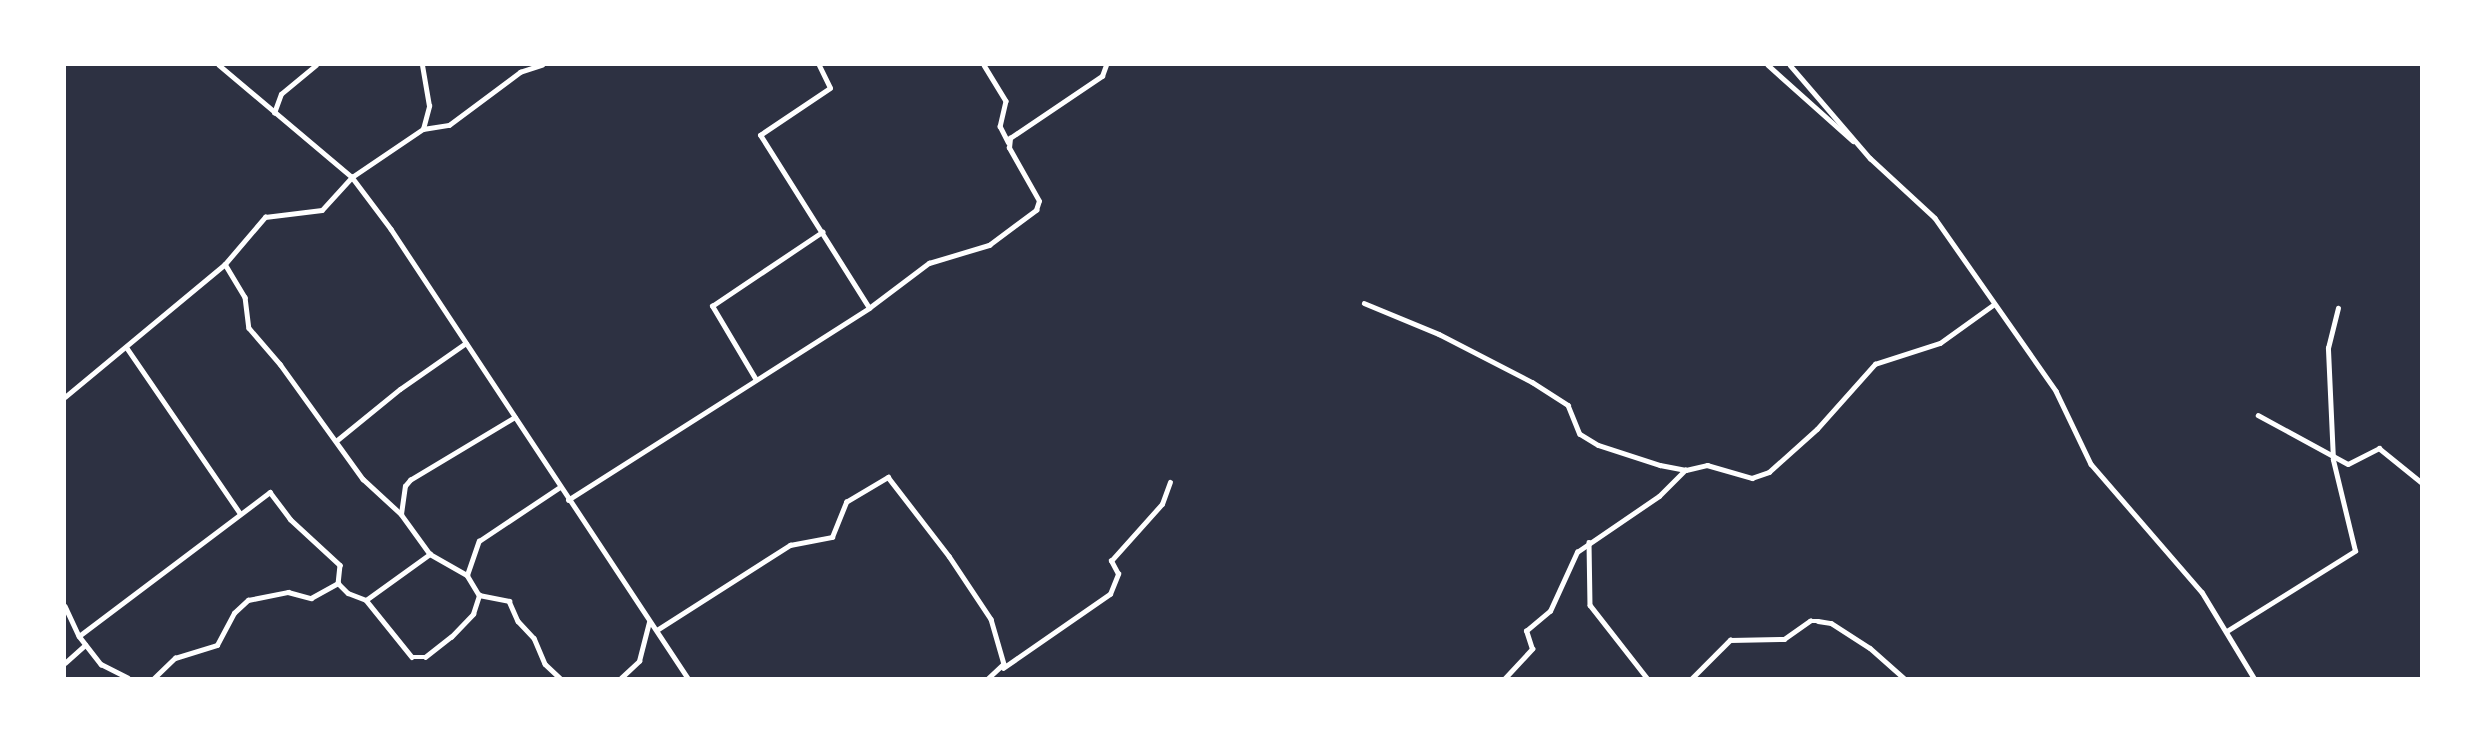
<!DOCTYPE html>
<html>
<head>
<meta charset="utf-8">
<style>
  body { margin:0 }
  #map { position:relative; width:2486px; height:743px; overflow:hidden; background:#2d3142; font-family:Lato,sans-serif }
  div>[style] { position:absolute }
  .minor>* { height:4.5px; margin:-2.25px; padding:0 2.25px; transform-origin:2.25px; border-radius:2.25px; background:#fff }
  span { translate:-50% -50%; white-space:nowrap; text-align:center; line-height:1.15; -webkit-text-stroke:5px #fff; paint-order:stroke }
  .frame { position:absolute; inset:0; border:66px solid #fff; pointer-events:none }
</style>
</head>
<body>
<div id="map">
  <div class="minor">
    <div style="left:219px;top:65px;width:174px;rotate:40.1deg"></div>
    <div style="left:352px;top:177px;width:65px;rotate:53.1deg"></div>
    <div style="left:391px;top:229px;width:538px;rotate:56.52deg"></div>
    <div style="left:984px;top:65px;width:42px;rotate:58.6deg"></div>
    <div style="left:1006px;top:101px;width:26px;rotate:103deg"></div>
    <div style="left:1000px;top:126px;width:18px;rotate:63deg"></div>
    <div style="left:1768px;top:65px;width:114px;rotate:41.8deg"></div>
    <div style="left:1790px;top:65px;width:123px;rotate:49.3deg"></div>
    <div style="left:1870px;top:158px;width:88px;rotate:42.7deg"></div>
    <div style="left:1935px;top:218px;width:211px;rotate:55deg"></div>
    <div style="left:2056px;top:391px;width:81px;rotate:64.4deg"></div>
    <div style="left:2091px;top:464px;width:169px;rotate:49.1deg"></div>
    <div style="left:2202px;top:592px;width:100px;rotate:58.8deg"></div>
    <div style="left:274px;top:113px;width:20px;rotate:-70deg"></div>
    <div style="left:281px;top:94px;width:45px;rotate:-39.6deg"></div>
    <div style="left:423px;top:129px;width:26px;rotate:-9deg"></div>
    <div style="left:449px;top:125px;width:89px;rotate:-36.7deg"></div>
    <div style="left:520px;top:72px;width:23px;rotate:-18deg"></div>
    <div style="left:225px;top:264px;width:39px;rotate:59deg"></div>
    <div style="left:245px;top:297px;width:31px;rotate:83deg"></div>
    <div style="left:249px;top:328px;width:48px;rotate:49.3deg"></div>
    <div style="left:280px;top:364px;width:142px;rotate:54.2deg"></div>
    <div style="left:363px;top:479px;width:52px;rotate:42.6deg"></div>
    <div style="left:401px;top:514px;width:49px;rotate:54.1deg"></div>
    <div style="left:430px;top:554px;width:43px;rotate:29.6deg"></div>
    <div style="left:467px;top:575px;width:23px;rotate:59deg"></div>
    <div style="left:479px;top:595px;width:31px;rotate:11deg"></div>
    <div style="left:509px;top:601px;width:22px;rotate:66deg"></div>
    <div style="left:518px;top:621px;width:23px;rotate:47deg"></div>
    <div style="left:534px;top:638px;width:28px;rotate:67deg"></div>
    <div style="left:545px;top:664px;width:21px;rotate:43deg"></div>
    <div style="left:1364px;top:303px;width:81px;rotate:22.5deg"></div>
    <div style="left:1439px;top:334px;width:105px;rotate:27.3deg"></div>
    <div style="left:1532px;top:382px;width:43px;rotate:32.6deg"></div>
    <div style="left:1568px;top:405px;width:31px;rotate:68deg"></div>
    <div style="left:1580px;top:434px;width:21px;rotate:31deg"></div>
    <div style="left:1598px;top:445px;width:65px;rotate:17.9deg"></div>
    <div style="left:1660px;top:465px;width:26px;rotate:11deg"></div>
    <div style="left:1686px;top:470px;width:22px;rotate:-13deg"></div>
    <div style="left:1707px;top:465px;width:47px;rotate:16.1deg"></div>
    <div style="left:1752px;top:478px;width:18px;rotate:-19deg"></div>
    <div style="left:1769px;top:472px;width:64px;rotate:-41.9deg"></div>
    <div style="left:1817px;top:429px;width:87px;rotate:-48.3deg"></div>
    <div style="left:1875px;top:364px;width:68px;rotate:-17.9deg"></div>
    <div style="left:1940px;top:343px;width:65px;rotate:-35.6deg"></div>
    <div style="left:869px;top:308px;width:75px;rotate:-36.9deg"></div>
    <div style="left:929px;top:263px;width:63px;rotate:-16.7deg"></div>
    <div style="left:989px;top:245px;width:59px;rotate:-36.7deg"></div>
    <div style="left:1036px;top:210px;width:9px;rotate:-72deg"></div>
    <div style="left:1039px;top:201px;width:61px;rotate:-119.5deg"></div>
    <div style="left:1009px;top:148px;width:10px;rotate:-84deg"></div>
    <div style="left:1010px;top:138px;width:111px;rotate:-34deg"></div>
    <div style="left:1102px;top:76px;width:12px;rotate:-70deg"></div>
    <div style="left:127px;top:348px;width:200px;rotate:55.6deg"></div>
    <div style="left:756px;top:380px;width:86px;rotate:-120.7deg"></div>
    <div style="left:712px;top:306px;width:133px;rotate:-33.9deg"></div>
    <div style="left:65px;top:397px;width:208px;rotate:-39.7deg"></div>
    <div style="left:225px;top:264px;width:62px;rotate:-49.6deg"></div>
    <div style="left:265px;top:217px;width:57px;rotate:-7deg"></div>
    <div style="left:322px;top:210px;width:45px;rotate:-47.7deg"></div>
    <div style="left:352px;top:177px;width:86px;rotate:-34.1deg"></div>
    <div style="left:423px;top:129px;width:24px;rotate:-75deg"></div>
    <div style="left:429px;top:106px;width:42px;rotate:-99.7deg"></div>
    <div style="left:2258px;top:415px;width:102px;rotate:28.6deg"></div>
    <div style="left:2348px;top:464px;width:35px;rotate:-27deg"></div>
    <div style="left:2379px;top:448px;width:54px;rotate:39deg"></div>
    <div style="left:336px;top:441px;width:82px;rotate:-39.1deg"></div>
    <div style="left:400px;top:389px;width:80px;rotate:-34.9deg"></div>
    <div style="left:568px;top:500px;width:357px;rotate:-32.5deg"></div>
    <div style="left:869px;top:308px;width:204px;rotate:-122.2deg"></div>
    <div style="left:760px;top:135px;width:84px;rotate:-33.9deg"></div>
    <div style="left:830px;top:88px;width:25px;rotate:-116deg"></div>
    <div style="left:401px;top:514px;width:28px;rotate:-82deg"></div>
    <div style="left:405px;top:486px;width:8px;rotate:-50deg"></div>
    <div style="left:410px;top:480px;width:122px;rotate:-31deg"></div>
    <div style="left:1589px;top:542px;width:63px;rotate:89.1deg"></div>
    <div style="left:1590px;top:605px;width:93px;rotate:52deg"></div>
    <div style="left:467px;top:575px;width:36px;rotate:-71deg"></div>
    <div style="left:479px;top:541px;width:97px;rotate:-33.7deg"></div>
    <div style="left:366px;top:600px;width:79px;rotate:-35.7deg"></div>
    <div style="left:65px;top:606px;width:33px;rotate:65deg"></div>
    <div style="left:79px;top:636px;width:36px;rotate:52deg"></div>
    <div style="left:101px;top:664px;width:30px;rotate:27deg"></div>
    <div style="left:657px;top:630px;width:158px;rotate:-32.6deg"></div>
    <div style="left:790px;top:545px;width:43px;rotate:-10.8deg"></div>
    <div style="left:832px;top:537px;width:38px;rotate:-68deg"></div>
    <div style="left:846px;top:502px;width:49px;rotate:-30.8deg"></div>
    <div style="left:888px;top:477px;width:100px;rotate:52.3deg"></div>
    <div style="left:949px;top:556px;width:76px;rotate:56.3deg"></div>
    <div style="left:991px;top:619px;width:47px;rotate:73.9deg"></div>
    <div style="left:1004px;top:664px;width:21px;rotate:137deg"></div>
    <div style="left:2227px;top:631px;width:151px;rotate:-32deg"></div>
    <div style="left:2355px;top:551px;width:94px;rotate:-103.6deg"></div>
    <div style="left:2333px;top:460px;width:112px;rotate:-92.6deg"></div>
    <div style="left:2328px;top:348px;width:41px;rotate:-76deg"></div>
    <div style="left:79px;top:636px;width:239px;rotate:-37deg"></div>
    <div style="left:270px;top:492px;width:34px;rotate:53deg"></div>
    <div style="left:290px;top:519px;width:68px;rotate:42.6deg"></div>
    <div style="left:340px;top:565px;width:18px;rotate:96deg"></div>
    <div style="left:338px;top:583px;width:14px;rotate:45deg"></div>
    <div style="left:348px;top:593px;width:19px;rotate:21deg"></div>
    <div style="left:366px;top:600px;width:73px;rotate:51.1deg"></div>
    <div style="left:412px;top:657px;width:13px"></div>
    <div style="left:425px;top:657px;width:33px;rotate:-38deg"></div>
    <div style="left:451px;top:637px;width:32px;rotate:-46deg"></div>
    <div style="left:473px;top:614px;width:20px;rotate:-72deg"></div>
    <div style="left:65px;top:663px;width:27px;rotate:-42deg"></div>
    <div style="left:1003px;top:668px;width:130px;rotate:-34.7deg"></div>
    <div style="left:1110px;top:594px;width:22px;rotate:-68deg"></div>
    <div style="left:1118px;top:574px;width:15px;rotate:-118deg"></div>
    <div style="left:1111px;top:561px;width:76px;rotate:-48.2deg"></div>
    <div style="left:1162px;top:504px;width:23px;rotate:-70deg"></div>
    <div style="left:154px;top:678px;width:29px;rotate:-44deg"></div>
    <div style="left:175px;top:658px;width:44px;rotate:-17.2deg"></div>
    <div style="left:217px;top:645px;width:36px;rotate:-62deg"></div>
    <div style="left:234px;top:613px;width:19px;rotate:-43deg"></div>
    <div style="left:248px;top:600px;width:41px;rotate:-11.3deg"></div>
    <div style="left:288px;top:592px;width:24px;rotate:15deg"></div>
    <div style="left:311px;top:598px;width:31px;rotate:-29deg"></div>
    <div style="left:621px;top:678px;width:25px;rotate:-43deg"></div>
    <div style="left:639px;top:661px;width:40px;rotate:-75.6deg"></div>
    <div style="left:1505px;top:678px;width:40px;rotate:-47deg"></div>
    <div style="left:1532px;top:649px;width:19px;rotate:-108deg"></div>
    <div style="left:1526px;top:631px;width:31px;rotate:-40deg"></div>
    <div style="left:1550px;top:611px;width:65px;rotate:-65.4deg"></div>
    <div style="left:1577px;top:552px;width:99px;rotate:-34.3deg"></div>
    <div style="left:1659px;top:496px;width:37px;rotate:-45deg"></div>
    <div style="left:1692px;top:678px;width:54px;rotate:-45deg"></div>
    <div style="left:1730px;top:640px;width:54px;rotate:-1.1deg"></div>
    <div style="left:1784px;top:639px;width:32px;rotate:-35deg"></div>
    <div style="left:1810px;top:621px;width:8px"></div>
    <div style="left:1818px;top:621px;width:13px;rotate:9deg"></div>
    <div style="left:1831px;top:623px;width:46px;rotate:32.7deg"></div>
    <div style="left:1870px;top:648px;width:45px;rotate:41.4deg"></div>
  </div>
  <div class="frame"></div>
</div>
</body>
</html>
